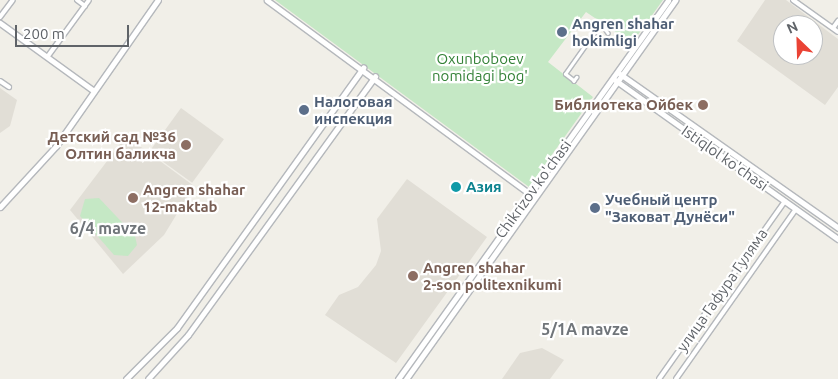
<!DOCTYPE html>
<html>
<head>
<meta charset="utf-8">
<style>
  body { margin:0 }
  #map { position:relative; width:838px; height:379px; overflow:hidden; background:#f1efe8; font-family:Ubuntu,sans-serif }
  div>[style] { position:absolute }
  .education>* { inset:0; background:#e1ded6; transform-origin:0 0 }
  .green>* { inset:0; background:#c5e8c5 }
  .roads { filter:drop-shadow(1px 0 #b5b8bc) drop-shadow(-1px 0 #b5b8bc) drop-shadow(0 1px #b5b8bc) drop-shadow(0 -1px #b5b8bc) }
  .pedestrian>* { height:2.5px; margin:-1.25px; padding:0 1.25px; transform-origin:1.25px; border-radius:1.25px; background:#fff }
  .minor>* { height:4px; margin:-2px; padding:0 2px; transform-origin:2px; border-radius:2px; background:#fff }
  .tertiary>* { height:4.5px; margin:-2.25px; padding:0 2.25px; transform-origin:2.25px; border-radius:2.25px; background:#fff }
  .secondary>* { height:5px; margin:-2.5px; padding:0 2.5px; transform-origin:2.5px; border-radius:2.5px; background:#fff }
  .dots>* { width:14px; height:14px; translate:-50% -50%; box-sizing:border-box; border:2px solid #fff; border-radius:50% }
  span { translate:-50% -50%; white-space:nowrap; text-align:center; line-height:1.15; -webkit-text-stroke:4.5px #fff; paint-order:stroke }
  .service-label { font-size:15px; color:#4e5e75; font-weight:700 }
  .left { translate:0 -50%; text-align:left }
  .park-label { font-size:15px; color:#348238 }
  .education-label { font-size:15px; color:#785e54; font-weight:700 }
  .right { translate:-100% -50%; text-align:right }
  .street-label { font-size:15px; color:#5f6368 }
  .culture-label { font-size:15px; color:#0d838f; font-weight:700 }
  .neighbourhood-label { font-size:16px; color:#70757a; font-weight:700 }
  .north { position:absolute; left:773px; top:15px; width:50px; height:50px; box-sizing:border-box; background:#fff; border:1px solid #bfc1c3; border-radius:50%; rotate:336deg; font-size:14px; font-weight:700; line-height:20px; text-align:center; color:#5f6368 }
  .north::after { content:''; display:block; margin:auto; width:18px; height:22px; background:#ea4335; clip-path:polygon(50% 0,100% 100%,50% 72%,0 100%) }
  .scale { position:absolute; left:15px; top:25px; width:114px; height:22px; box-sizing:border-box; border:2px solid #5f6368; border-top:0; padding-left:6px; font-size:15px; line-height:18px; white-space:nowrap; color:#5f6368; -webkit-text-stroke:4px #fff; paint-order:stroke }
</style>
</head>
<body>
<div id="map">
  <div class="education">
    <div style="clip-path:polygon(evenodd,765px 0,786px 0,838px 39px,838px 87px,825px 105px,737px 41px,765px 0,783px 25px,813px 25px,813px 55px,783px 55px,783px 25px)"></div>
    <div style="clip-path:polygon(0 88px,17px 100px,10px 126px,0 133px)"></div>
    <div style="left:181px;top:108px;width:53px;height:54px;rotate:36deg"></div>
    <div style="clip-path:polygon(126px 136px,194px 186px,164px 235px,123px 274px,70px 210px)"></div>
    <div style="clip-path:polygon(407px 179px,487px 237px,396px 363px,325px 315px,339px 295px,358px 287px,376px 265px,381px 251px,377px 219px)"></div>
    <div style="clip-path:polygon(542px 348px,564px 360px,550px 379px,502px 379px,520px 353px)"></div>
  </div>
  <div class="green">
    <div style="clip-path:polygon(275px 0,663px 0,632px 43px,586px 12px,548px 62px,593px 97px,529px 187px)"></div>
    <div style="clip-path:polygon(99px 198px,135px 236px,137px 245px,128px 256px,114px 255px,80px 216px,85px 199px)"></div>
  </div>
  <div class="roads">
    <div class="pedestrian">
      <div style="left:577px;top:77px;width:5px;rotate:127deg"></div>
      <div style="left:574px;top:81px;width:11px;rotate:-142deg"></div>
      <div style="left:565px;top:74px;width:62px;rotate:-54.8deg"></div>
      <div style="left:601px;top:23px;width:12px;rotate:55deg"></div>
    </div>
    <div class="minor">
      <div style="left:77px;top:0;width:10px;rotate:37deg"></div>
      <div style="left:793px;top:0;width:55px;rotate:35.4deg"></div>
      <div style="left:0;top:17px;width:21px;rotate:-53deg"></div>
      <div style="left:833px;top:28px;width:9px;rotate:-54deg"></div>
      <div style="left:48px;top:56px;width:69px;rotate:-53.8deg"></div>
      <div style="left:0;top:81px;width:11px;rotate:34deg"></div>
      <div style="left:659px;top:379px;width:218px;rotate:-54.7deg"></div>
      <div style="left:676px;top:379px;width:208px;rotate:-54.8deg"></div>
    </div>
    <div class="tertiary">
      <div style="left:267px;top:0;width:327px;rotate:36.4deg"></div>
      <div style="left:126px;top:379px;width:72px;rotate:-45deg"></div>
      <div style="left:177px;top:328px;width:320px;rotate:-54.4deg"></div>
      <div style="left:148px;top:379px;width:59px;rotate:-47.7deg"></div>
      <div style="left:188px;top:335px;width:319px;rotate:-54.1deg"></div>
    </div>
    <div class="secondary">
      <div style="left:0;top:23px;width:116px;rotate:35.9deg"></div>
      <div style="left:620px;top:74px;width:267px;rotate:35.2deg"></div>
      <div style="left:615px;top:80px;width:274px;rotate:35.5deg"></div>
      <div style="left:0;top:207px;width:83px;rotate:-47.4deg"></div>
      <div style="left:56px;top:146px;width:178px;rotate:-55.1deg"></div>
      <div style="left:398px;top:379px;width:465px;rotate:-54.5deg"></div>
      <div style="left:406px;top:379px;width:465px;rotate:-54.6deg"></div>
    </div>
  </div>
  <div class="dots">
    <div style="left:562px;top:32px;background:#5c6f8a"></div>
    <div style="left:703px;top:105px;background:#8d6e63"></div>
    <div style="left:304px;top:110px;background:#5c6f8a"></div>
    <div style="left:186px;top:145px;background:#8d6e63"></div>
    <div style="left:456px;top:187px;background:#0f9aa8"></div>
    <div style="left:133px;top:198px;background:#8d6e63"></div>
    <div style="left:595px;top:208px;background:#5c6f8a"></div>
    <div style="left:413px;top:276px;background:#8d6e63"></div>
  </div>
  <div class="service-label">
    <span class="left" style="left:572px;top:32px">Angren shahar<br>hokimligi</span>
    <span class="left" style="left:314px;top:110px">Налоговая<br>инспекция</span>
    <span class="left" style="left:605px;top:208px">Учебный центр<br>"Заковат Дунёси"</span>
  </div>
  <div class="park-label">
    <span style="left:480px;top:67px">Oxunboboev<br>nomidagi bog'</span>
  </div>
  <div class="education-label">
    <span class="right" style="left:693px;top:105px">Библиотека Ойбек</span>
    <span class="right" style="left:176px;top:145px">Детский сад №36<br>Олтин баликча</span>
    <span class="left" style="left:143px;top:198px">Angren shahar<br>12-maktab</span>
    <span class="left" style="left:423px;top:276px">Angren shahar<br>2-son politexnikumi</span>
  </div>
  <div class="street-label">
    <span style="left:725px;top:158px;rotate:35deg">Istiqlol ko'chasi</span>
    <span style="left:533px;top:189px;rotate:-54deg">Chikrizov ko'chasi</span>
    <span style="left:722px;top:290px;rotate:-55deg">улица Гафура Гуляма</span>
  </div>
  <div class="culture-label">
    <span class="left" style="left:466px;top:187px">Азия</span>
  </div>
  <div class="neighbourhood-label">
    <span style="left:108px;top:228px">6/4 mavze</span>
    <span style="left:585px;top:329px">5/1A mavze</span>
  </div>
  <div class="north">N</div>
  <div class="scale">200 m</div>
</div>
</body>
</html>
